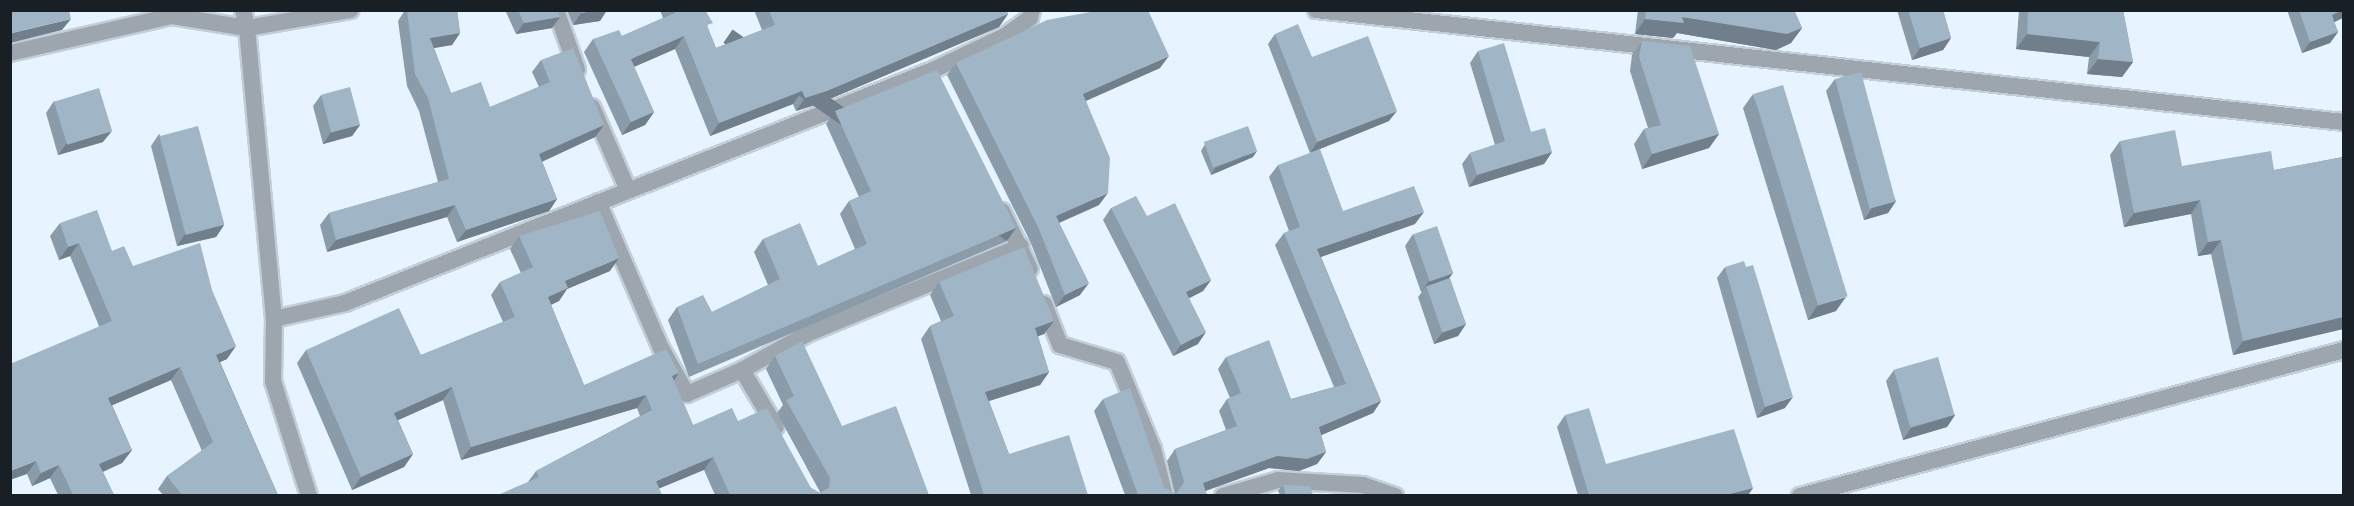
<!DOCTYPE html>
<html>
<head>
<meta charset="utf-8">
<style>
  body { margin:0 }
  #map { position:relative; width:2354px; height:506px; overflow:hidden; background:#e7f4ff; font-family:Lato,sans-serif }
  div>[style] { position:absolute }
  .roads { filter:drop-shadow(2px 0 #c2ced8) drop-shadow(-2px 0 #c2ced8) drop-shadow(0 2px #c2ced8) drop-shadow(0 -2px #c2ced8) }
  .minor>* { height:16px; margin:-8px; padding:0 8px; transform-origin:8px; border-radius:8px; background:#9da6ae }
  .tertiary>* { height:16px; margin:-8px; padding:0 8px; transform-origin:8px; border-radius:8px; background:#9da6ae }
  .wall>* { inset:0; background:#8a9caa }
  .shaded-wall>* { inset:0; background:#707f8b; transform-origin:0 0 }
  .building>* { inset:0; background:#a0b5c6; transform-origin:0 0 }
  span { translate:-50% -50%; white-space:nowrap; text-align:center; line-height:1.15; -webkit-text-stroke:4.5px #fff; paint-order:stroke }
  .frame { position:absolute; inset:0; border:12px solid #182026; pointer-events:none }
</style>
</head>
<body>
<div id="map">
  <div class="roads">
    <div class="minor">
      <div style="left:556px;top:10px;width:63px;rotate:70.4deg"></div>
      <div style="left:10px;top:53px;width:166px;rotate:-12.9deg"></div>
      <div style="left:172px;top:16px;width:76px;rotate:9.1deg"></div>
      <div style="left:247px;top:28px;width:292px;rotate:84.7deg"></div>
      <div style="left:274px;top:319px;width:62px;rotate:90.9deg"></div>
      <div style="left:273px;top:381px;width:121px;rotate:72.6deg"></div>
      <div style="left:592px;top:107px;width:88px;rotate:66.6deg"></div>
      <div style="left:598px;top:202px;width:159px;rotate:66.7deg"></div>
      <div style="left:661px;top:348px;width:53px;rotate:60.5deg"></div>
      <div style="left:687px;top:394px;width:60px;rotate:-23.6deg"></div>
      <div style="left:742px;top:370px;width:66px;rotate:59.2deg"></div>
      <div style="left:1002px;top:211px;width:64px;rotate:64.2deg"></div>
      <div style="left:1044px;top:304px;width:44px;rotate:68.7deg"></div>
      <div style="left:1060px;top:345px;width:59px;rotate:16.6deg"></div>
      <div style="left:1117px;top:362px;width:94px;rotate:67.5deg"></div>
      <div style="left:1153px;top:449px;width:49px;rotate:75.7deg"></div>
      <div style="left:274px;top:319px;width:73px;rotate:-12.7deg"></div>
      <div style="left:345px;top:303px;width:632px;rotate:-21.62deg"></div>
      <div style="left:933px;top:70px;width:80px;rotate:-25.3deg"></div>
      <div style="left:1005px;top:36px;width:31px;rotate:-36deg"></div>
      <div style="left:1030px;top:18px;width:8px;rotate:-76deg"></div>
      <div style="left:742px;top:370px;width:77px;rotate:-28.9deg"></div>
      <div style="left:809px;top:333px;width:229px;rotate:-22.3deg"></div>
      <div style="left:1223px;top:496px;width:57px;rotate:-16.2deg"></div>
      <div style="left:1278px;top:480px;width:85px;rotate:3.4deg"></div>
      <div style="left:1363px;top:485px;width:34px;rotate:19deg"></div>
      <div style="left:1800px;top:496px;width:563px;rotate:-15.02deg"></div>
    </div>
    <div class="tertiary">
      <div style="left:243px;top:10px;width:18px;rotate:77deg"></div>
      <div style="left:247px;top:28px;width:105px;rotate:-9.9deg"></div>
      <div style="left:1316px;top:10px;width:1034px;rotate:6.22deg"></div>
    </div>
  </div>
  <div class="wall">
    <div style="clip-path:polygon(405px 10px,457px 10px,460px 33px,452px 45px,434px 48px,451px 93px,490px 107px,539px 87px,532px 72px,541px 60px,604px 125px,595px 137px,542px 161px,557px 199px,549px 211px,457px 242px,447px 217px,327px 252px,320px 225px,329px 213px,438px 182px,419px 111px,407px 86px,398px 21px)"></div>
    <div style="clip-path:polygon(505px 10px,557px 10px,560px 17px,552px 28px,516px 34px)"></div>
    <div style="clip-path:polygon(567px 10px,607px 10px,600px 21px,573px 25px)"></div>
    <div style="clip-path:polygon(660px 10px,705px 10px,708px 29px,716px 48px,762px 30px,754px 10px,848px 10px,849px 12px,1008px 14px,999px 27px,818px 104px,796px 111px,793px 104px,710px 136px,675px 49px,634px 67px,654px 112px,645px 125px,622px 135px,584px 52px,593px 39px,622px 36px,663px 18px)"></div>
    <div style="clip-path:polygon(1638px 10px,1794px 10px,1802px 28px,1791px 43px,1776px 50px,1677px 33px,1673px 38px,1635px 34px)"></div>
    <div style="clip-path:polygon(1897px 10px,1943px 10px,1951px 38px,1943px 50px,1912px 60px)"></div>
    <div style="clip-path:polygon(2019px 10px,2123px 10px,2133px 62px,2122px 77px,2087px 74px,2089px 57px,2016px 49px)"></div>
    <div style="clip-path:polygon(2287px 10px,2343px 10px,2334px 22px,2338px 32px,2330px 43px,2302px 53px)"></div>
    <div style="clip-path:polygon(1275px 34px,1312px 57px,1389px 121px,1310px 153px,1268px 44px)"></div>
    <div style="clip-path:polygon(1642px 41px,1719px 134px,1709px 148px,1642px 169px,1634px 144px,1644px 129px,1648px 128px,1630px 71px,1632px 55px)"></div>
    <div style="clip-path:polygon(1478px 51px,1531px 132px,1552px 152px,1544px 164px,1469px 187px,1462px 164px,1470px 153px,1495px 145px,1470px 63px)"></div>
    <div style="clip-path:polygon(956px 63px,1160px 68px,1086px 101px,1099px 205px,1059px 223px,1080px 295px,1056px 307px,1030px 241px,947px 75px)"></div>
    <div style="clip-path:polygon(1835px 79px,1896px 201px,1888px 213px,1864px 220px,1826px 91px)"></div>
    <div style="clip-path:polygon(1753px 94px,1836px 311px,1808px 320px,1743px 108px)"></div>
    <div style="clip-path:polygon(321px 95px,360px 125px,352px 136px,323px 144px,313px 106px)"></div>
    <div style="clip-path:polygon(54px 101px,103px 142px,58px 155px,46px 113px)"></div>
    <div style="clip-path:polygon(835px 111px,1016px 228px,1007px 241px,689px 377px,668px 320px,677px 307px,712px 312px,768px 285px,754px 252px,763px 239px,818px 266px,855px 249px,840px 214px,849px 201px,859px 197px,826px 124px)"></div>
    <div style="clip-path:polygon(159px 134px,224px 225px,216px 237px,177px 246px,151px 146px)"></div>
    <div style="clip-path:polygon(2120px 141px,2182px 166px,2274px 170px,2343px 157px,2343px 329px,2233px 355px,2211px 254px,2198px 256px,2191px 214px,2124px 227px,2110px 155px)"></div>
    <div style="clip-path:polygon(1205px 144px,1253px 157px,1211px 175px,1201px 151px)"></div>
    <div style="clip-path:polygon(1278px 165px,1343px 211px,1415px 224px,1321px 257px,1381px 401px,1373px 413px,1321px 435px,1326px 452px,1317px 464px,1299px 471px,1269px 468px,1205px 491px,1207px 495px,1125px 495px,1094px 411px,1103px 399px,1164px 487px,1175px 494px,1167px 461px,1175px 449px,1226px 430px,1219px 411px,1227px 399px,1230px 398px,1218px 369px,1226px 357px,1291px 399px,1334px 387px,1275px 245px,1284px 233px,1289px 231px,1269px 177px)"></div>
    <div style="clip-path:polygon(1111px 208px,1147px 216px,1211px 280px,1203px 291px,1189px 298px,1198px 344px,1173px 356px,1103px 220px)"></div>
    <div style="clip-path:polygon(60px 223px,112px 251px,133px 266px,227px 359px,220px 362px,278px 495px,163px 495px,158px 489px,167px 476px,202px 451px,171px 380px,112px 405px,132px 450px,122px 463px,103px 472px,114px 495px,58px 495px,50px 478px,32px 486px,27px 474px,99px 326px,70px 256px,59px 260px,50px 236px)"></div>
    <div style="clip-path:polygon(1413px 234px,1453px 273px,1449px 278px,1466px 324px,1458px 336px,1434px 344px,1418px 297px,1422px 292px,1421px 292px,1405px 246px)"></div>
    <div style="clip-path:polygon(519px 236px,610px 271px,567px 289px,559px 301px,551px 305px,584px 385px,679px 373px,674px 381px,693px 425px,738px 421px,811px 488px,820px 493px,820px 492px,777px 413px,783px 405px,766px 369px,775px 356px,842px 426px,929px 495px,715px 495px,704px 470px,528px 482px,536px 471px,640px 416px,637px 408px,461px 460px,443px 400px,398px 420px,413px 454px,404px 467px,352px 490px,297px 363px,306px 350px,421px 355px,503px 322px,491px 295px,500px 282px,521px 273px,510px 249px)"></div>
    <div style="clip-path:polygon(1725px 267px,1785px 408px,1757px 418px,1717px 278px)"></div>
    <div style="clip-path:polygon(939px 282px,1054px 321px,1044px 334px,1038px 336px,1049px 372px,1040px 385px,989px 401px,1009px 454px,1088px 495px,971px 495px,921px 339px,930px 326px,941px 321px,930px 295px)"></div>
    <div style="clip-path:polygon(1894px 370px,1955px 415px,1947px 427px,1903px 440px,1886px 381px)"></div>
    <div style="clip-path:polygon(1565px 415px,1606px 464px,1753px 488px,1748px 495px,1578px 495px,1557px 427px)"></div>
    <div style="clip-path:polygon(1283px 485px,1313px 495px,1280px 495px,1278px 491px)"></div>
  </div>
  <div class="shaded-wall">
    <div style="clip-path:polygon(600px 10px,607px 10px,600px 21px,573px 25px,581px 13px)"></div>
    <div style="clip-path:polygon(2342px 10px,2343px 10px,2343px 18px,2324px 27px,2332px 15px)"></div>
    <div style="clip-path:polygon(1008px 14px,999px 27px,818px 104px,796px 111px,805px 98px)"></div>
    <div style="clip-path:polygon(560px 17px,552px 28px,516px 34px,524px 23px)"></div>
    <div style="clip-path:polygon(1682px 17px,1802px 28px,1791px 43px,1776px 50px,1677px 33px,1673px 38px,1635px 34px,1645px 19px)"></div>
    <div style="clip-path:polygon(71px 19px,62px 30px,10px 43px,10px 35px,12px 33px)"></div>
    <div style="clip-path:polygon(2338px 32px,2330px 43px,2302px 53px,2310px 42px)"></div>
    <div style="clip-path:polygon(460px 33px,452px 45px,422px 50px,430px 38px)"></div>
    <div style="clip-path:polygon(2027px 34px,2100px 42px,2089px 57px,2016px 49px)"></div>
    <div style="clip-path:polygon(684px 36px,675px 49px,622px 72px,631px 59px)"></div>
    <div style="clip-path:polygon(1951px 38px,1943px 50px,1912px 60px,1920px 48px)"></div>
    <div style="clip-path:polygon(1169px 56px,1160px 68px,1074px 106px,1083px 94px)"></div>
    <div style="clip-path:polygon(2098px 59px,2133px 62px,2122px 77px,2087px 74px)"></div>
    <div style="clip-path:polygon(802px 91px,793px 104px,710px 136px,719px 123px)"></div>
    <div style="clip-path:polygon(1397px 111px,1389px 121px,1310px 153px,1317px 142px)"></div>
    <div style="clip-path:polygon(654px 112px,645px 125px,622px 135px,631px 122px)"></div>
    <div style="clip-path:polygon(360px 125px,352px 136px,323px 144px,331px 132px)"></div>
    <div style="clip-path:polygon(604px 125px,595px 137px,531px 167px,539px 154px)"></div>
    <div style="clip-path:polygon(112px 131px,103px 142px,58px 155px,66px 144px)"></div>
    <div style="clip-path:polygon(1719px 134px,1709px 148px,1642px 169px,1652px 154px)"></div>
    <div style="clip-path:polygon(1257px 151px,1253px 157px,1211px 175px,1215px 168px)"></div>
    <div style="clip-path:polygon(1552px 152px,1544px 164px,1469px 187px,1477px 175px)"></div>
    <div style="clip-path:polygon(1108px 193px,1099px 205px,1047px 228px,1056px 216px)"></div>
    <div style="clip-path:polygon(557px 199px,549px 211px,457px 242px,466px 230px)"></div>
    <div style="clip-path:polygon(2200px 200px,2191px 214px,2124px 227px,2134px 213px)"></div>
    <div style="clip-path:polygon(1896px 201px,1888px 213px,1864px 220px,1872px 208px)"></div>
    <div style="clip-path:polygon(455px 205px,447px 217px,327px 252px,336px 240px)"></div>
    <div style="clip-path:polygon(1424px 212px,1415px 224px,1309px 261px,1317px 249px)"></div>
    <div style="clip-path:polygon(224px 225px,216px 237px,177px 246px,185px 234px)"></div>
    <div style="left:1016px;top:228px;width:16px;height:346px;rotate:125deg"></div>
    <div style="clip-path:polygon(2221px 240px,2211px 254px,2198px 256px,2208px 242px)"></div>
    <div style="clip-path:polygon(79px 243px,70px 256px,59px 260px,68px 247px)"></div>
    <div style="clip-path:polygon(619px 258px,610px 271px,567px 289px,559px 301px,539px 310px,548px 297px,565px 281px)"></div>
    <div style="clip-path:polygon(1453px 273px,1445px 284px,1426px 286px,1421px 292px,1429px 281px)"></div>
    <div style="clip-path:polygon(1211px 280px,1203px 291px,1178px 304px,1186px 292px)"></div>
    <div style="clip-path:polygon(1089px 283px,1080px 295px,1056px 307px,1065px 295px)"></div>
    <div style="clip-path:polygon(1846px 297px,1836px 311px,1808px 320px,1817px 306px)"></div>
    <div style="clip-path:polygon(2343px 317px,2343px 329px,2233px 355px,2243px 341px)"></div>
    <div style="clip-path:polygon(1054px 321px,1044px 334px,1026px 341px,1035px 328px)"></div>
    <div style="clip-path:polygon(1466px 324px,1458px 336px,1434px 344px,1442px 333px)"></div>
    <div style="clip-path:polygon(1206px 332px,1198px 344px,1173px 356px,1181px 345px)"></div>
    <div style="clip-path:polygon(236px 346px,227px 359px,207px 368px,216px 355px)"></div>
    <div style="clip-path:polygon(180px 367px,171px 380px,99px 411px,108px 398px)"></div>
    <div style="clip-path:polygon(1049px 372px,1040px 385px,976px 405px,985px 392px)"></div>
    <div style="clip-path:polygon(679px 373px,670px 386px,672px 376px)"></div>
    <div style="clip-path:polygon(452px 387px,443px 400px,385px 426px,394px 413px)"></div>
    <div style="clip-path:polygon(646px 395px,637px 408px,461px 460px,471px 447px)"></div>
    <div style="clip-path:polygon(1793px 397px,1785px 408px,1757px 418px,1765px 407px)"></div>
    <div style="clip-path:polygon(1381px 401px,1373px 413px,1310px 440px,1319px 427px)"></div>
    <div style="clip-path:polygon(1955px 415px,1947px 427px,1903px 440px,1911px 428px)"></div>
    <div style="clip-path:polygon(132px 450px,122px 463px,90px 477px,99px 464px)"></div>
    <div style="clip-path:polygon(1326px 452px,1317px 464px,1299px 471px,1269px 468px,1194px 495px,1203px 483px,1277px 456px)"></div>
    <div style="clip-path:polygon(413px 454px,404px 467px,352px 490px,361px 477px)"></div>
    <div style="clip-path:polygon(713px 457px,704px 470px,646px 494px,656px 481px)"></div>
    <div style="clip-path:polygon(36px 461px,27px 474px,10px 480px,10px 471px)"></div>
    <div style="clip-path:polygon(59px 465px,50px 478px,32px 486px,41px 473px)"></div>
    <div style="clip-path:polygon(1753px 488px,1748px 495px,1726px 495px)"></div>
  </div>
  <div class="building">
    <div style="clip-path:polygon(10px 10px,69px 10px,71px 19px,12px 33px,10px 23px)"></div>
    <div style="clip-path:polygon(407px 10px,457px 10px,460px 33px,430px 38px,451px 93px,481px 82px,490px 107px,550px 82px,541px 60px,573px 48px,604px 125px,539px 154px,557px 199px,466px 230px,455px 205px,336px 240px,329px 213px,449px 179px,428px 98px,415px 74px)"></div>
    <div style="clip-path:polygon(518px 10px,557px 10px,560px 17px,524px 23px)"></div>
    <div style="clip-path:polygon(580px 10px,600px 10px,581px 13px)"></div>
    <div style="clip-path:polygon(674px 10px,705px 10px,713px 23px,707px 25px,716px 48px,775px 25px,769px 10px,848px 10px,849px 12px,853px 10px,1007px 10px,1008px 14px,827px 91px,805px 98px,802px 91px,719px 123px,684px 36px,631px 59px,654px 112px,631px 122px,593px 39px,619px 30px,622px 36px,675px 13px)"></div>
    <div style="clip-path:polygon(1101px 10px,1148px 10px,1169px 56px,1083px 94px,1110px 158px,1108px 193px,1056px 216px,1089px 283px,1065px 295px,1039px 229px,956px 63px,1047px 20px)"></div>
    <div style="clip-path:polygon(1646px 10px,1794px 10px,1802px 28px,1787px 34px,1682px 17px,1684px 23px,1645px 19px)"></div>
    <div style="clip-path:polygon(1908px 10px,1943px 10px,1951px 38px,1920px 48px)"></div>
    <div style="clip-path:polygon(2028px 10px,2123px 10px,2133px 62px,2098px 59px,2100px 42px,2027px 34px)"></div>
    <div style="clip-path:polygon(2299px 10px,2342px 10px,2332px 15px,2338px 32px,2310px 42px)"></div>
    <div style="clip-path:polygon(1298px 24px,1312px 57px,1368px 36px,1397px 111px,1317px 142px,1275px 34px)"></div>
    <div style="clip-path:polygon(1642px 41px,1690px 46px,1719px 134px,1652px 154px,1644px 129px,1661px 125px,1639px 57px)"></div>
    <div style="clip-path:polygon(1504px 43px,1531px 132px,1545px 128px,1552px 152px,1477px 175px,1470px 153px,1505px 141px,1478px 51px)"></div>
    <div style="clip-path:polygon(937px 70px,1016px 228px,698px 364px,677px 307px,703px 295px,712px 312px,780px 279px,763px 239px,800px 223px,818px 266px,867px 244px,849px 201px,871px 191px,835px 111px)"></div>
    <div style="left:1861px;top:72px;width:134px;height:27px;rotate:75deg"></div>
    <div style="left:1783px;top:85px;width:221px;height:31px;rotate:73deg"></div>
    <div style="left:350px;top:87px;width:39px;height:30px;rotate:75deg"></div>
    <div style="left:99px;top:88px;width:45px;height:47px;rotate:73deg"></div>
    <div style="left:198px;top:126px;width:102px;height:40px;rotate:75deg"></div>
    <div style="left:1248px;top:126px;width:27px;height:47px;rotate:70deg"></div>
    <div style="clip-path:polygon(2175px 130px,2182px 166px,2271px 151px,2274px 170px,2343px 157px,2343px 317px,2243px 341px,2221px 240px,2208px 242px,2200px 200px,2134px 213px,2120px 141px)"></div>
    <div style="clip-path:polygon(1320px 149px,1343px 211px,1414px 186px,1424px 212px,1317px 249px,1381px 401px,1319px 427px,1326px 452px,1307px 459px,1277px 456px,1203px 483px,1207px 495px,1138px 495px,1103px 399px,1130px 388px,1164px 487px,1176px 494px,1184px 482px,1175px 449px,1237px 426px,1227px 399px,1241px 393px,1226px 357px,1269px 340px,1291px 399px,1346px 384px,1284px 233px,1300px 227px,1278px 165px)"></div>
    <div style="clip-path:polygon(1136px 196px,1147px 216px,1175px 203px,1211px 280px,1186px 292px,1206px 332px,1181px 345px,1111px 208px)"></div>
    <div style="clip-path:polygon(97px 210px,112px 251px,124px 246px,133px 266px,200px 243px,212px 290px,236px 346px,216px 355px,278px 495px,182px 495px,167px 476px,213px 442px,180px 367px,108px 398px,132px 450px,99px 464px,114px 495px,73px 495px,59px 465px,41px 473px,36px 461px,10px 471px,10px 364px,112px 321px,79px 243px,68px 247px,60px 223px)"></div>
    <div style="clip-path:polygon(600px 211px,619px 258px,565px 281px,568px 288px,548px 297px,584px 385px,666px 349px,679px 373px,672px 376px,693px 425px,732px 408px,738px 421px,767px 408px,811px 488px,820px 493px,829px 488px,830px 478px,786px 400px,794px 396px,775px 356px,802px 341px,842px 426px,896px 406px,929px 495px,730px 495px,713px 457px,656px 481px,662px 495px,498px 495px,539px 477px,536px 471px,652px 410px,646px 395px,471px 447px,452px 387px,394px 413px,413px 454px,361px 477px,306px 350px,399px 308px,421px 355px,515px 317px,500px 282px,533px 267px,519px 236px)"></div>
    <div style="left:1437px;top:226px;width:50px;height:25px;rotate:71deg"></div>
    <div style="clip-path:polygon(1024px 247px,1054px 321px,1035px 328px,1049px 372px,985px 392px,1009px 454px,1069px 435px,1088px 495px,984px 495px,930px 326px,954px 316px,939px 282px)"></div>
    <div style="clip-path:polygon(1744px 261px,1746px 267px,1753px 265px,1793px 397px,1765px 407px,1725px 267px)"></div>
    <div style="left:1450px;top:278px;width:49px;height:25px;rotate:71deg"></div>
    <div style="left:1938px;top:357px;width:60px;height:46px;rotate:74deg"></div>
    <div style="clip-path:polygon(1589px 408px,1606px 464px,1734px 429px,1753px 488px,1726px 495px,1589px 495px,1565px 415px)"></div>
    <div style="clip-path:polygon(1283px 485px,1310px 486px,1313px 495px,1286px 495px)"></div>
  </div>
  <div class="frame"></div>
</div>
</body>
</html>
